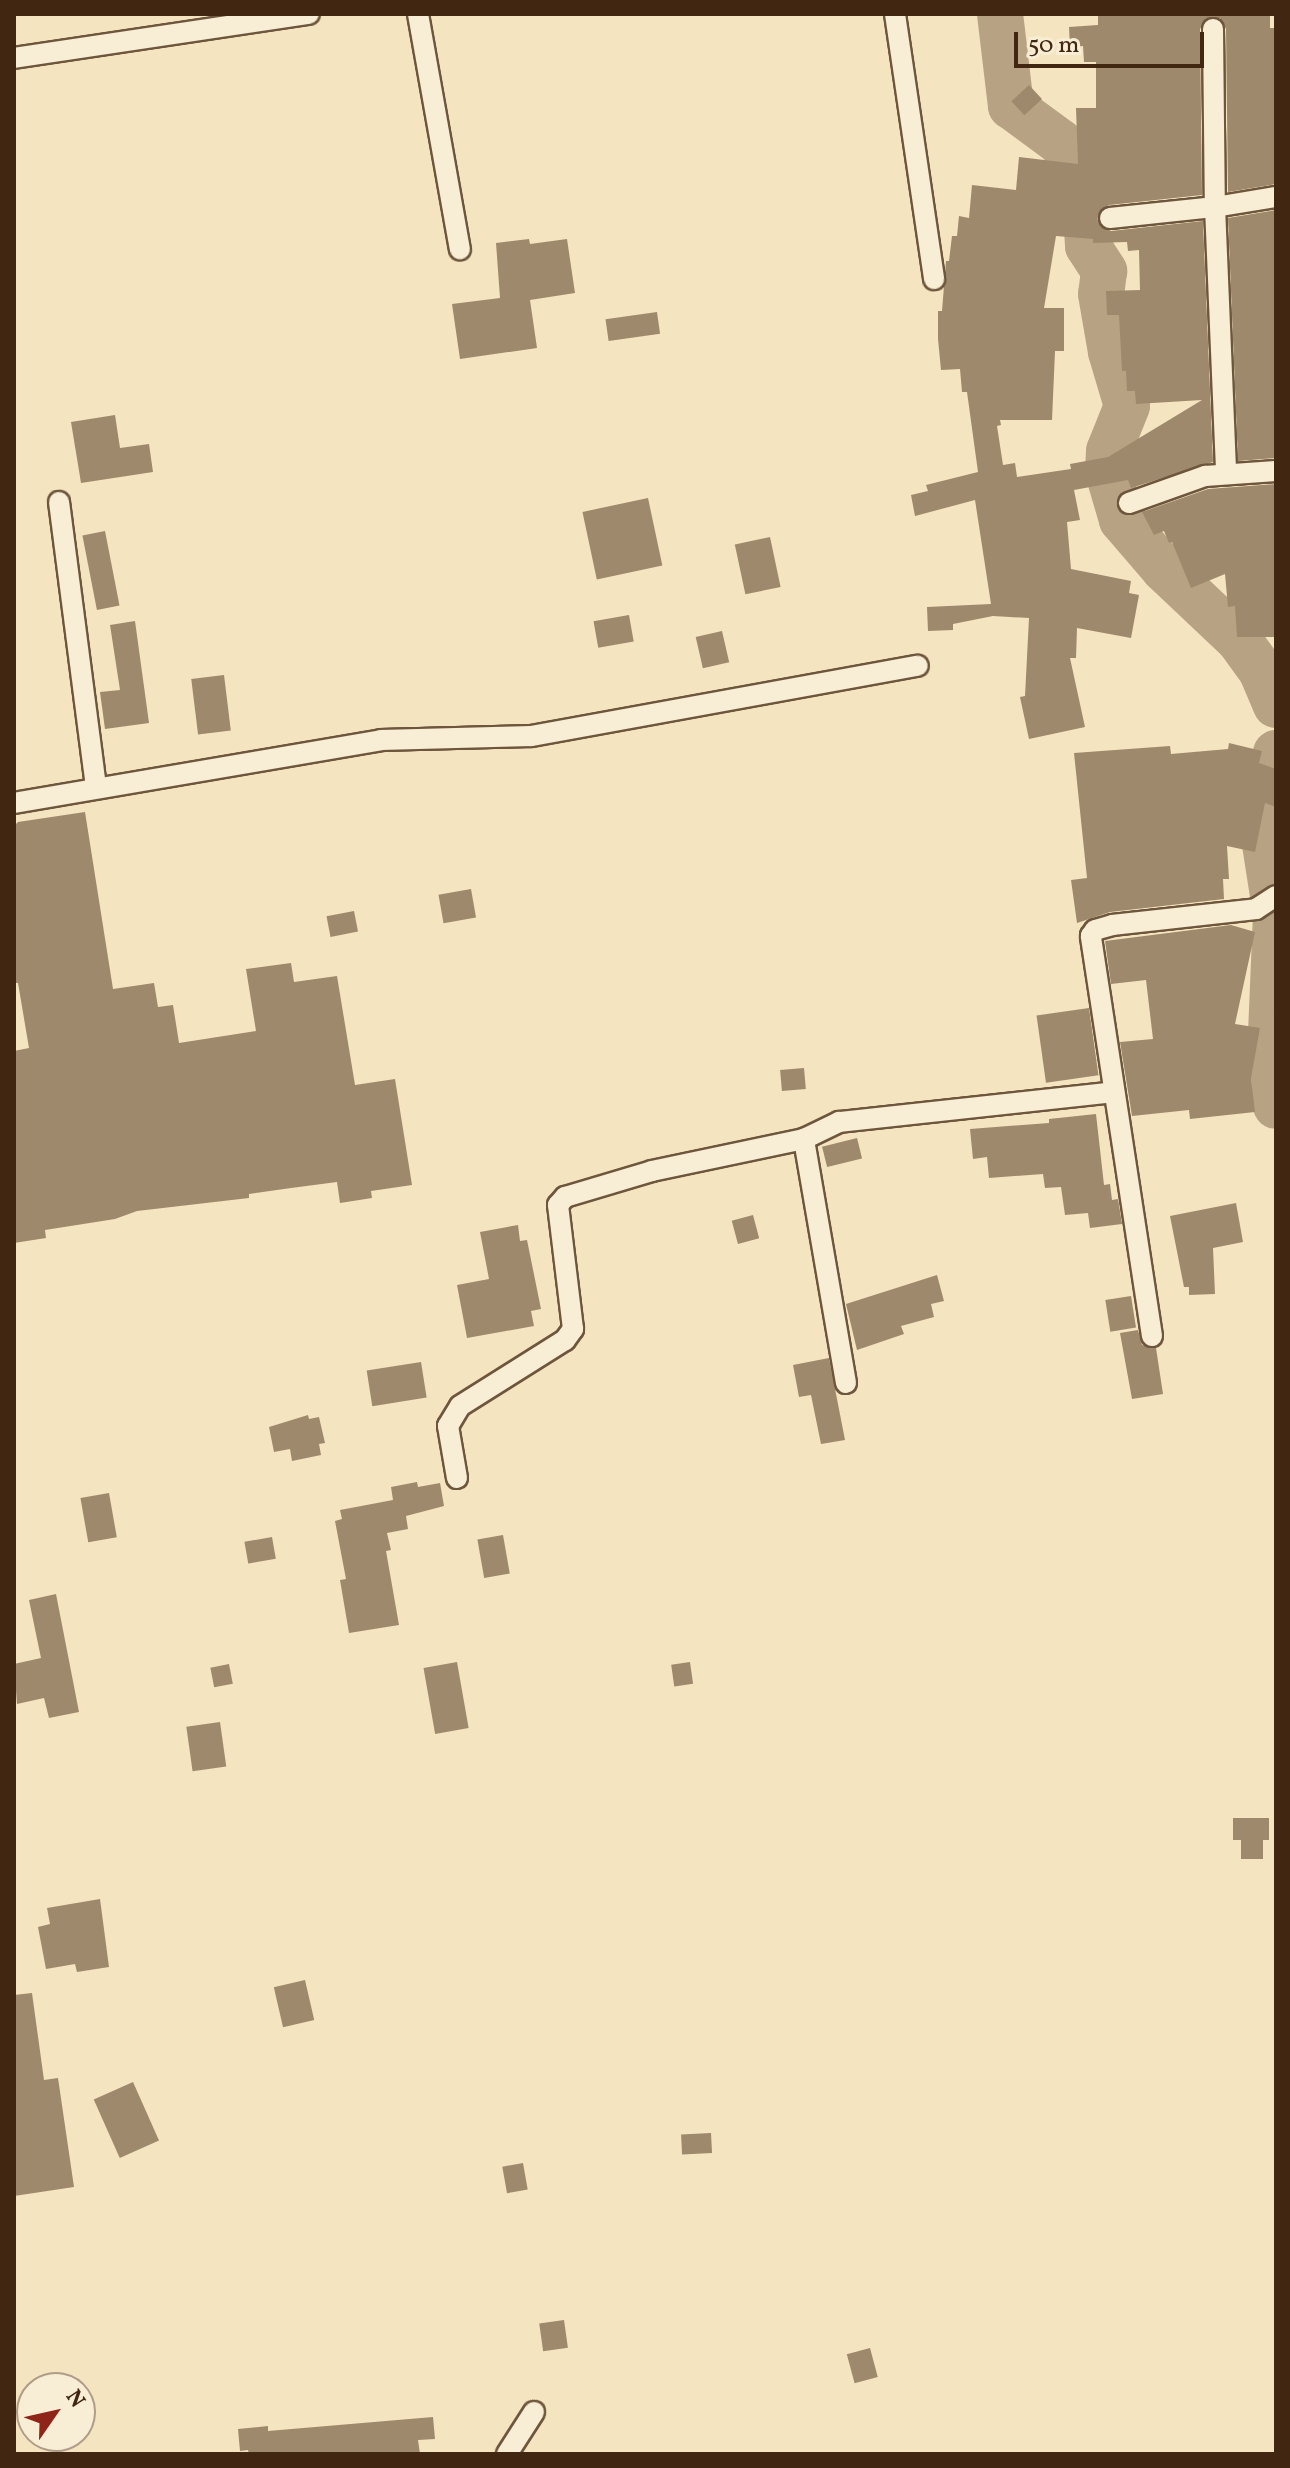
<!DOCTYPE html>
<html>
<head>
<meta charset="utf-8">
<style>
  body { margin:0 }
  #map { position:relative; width:1290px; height:2468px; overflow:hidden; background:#f4e4bf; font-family:Vollkorn,serif }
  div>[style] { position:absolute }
  .river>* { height:46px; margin:-23px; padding:0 23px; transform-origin:23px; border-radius:23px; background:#b7a384 }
  .building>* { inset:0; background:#9e896c; transform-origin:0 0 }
  .roads { filter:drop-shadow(2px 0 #6e563d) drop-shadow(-2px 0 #6e563d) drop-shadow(0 2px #6e563d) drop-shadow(0 -2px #6e563d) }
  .street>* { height:20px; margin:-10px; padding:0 10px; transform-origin:10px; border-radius:10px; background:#f8edd5 }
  span { translate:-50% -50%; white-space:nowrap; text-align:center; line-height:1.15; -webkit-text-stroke:7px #f8edd5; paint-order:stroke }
  .frame { position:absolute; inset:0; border:16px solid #412612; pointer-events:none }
  .north { position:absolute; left:16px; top:2372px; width:80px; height:80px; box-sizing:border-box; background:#f8edd5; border:2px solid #af9d87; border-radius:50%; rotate:56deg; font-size:22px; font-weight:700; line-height:32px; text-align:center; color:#412612 }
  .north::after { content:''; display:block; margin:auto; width:28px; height:36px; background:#8f2418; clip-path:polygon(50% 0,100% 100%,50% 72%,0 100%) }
  .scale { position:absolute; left:1014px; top:32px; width:190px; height:36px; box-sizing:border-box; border:4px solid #412612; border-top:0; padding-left:10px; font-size:24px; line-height:28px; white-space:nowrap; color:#412612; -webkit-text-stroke:6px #f8edd5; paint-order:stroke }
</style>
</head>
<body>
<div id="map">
  <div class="river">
    <div style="left:1000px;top:14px;width:93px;rotate:83.2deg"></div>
    <div style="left:1011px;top:106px;width:61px;rotate:36.3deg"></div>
    <div style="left:1060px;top:142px;width:18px;rotate:52deg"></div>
    <div style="left:1071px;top:156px;width:41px;rotate:70.3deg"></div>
    <div style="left:1085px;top:195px;width:51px;rotate:86.6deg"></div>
    <div style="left:1088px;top:246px;width:30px;rotate:57deg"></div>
    <div style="left:1104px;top:271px;width:23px;rotate:97deg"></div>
    <div style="left:1101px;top:294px;width:59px;rotate:80.2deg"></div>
    <div style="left:1111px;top:352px;width:56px;rotate:73.5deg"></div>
    <div style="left:1127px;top:406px;width:48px;rotate:111.8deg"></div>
    <div style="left:1109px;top:451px;width:21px;rotate:93deg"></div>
    <div style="left:1108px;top:472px;width:50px;rotate:73.7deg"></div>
    <div style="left:1122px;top:520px;width:65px;rotate:49.4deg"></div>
    <div style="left:1164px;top:569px;width:103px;rotate:43.4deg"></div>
    <div style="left:1239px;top:640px;width:37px;rotate:54deg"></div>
    <div style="left:1261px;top:670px;width:38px;rotate:67deg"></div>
    <div style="left:1276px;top:753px;width:56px;rotate:107.8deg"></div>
    <div style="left:1259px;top:806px;width:109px;rotate:81.1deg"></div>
    <div style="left:1276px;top:914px;width:119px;rotate:92.4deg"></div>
    <div style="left:1271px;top:1033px;width:73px;rotate:86.1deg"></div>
  </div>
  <div class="building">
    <div style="clip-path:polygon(evenodd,1098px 14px,1270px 14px,1270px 28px,1276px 28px,1276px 184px,1228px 192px,1226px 29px,1220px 18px,1207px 18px,1200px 29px,1202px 195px,1109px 205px,1102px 208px,1097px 219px,1100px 226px,1111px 231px,1203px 221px,1213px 462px,1131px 488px,1128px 480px,1074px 490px,1080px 520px,1067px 522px,1071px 569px,1131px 581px,1129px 593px,1139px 595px,1131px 638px,1077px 628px,1076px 658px,1070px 658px,1085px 727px,1029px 739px,1020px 697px,1025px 696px,1029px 618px,993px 616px,953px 624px,953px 630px,928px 631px,927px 607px,991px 604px,975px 500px,915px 516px,911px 495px,928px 491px,926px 485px,978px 472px,967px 392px,962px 392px,960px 369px,941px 370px,938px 339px,938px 311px,942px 311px,946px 261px,949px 261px,952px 236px,957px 236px,959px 216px,969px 218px,972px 185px,1016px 190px,1019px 157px,1078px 164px,1076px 108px,1096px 108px,1096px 62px,1084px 62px,1083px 46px,1070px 47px,1069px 27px,1098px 25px,1098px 14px,1056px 236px,1093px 239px,1093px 243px,1127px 242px,1128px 251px,1139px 250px,1140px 290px,1106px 291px,1107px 315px,1119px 315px,1122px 371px,1126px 371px,1127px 391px,1135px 391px,1136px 404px,1202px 400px,1108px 457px,1070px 464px,1071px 469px,1017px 477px,1015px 463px,1003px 465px,997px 426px,1001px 425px,1000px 420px,1052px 420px,1055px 351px,1064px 351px,1064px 308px,1044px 308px,1056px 236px)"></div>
    <div style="left:1029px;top:85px;width:19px;height:24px;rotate:47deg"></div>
    <div style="clip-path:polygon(1276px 210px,1276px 458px,1238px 461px,1228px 218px)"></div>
    <div style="clip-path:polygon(529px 239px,530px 244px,567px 239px,575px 293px,530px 300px,537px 348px,460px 359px,452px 304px,500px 298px,496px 243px)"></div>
    <div style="left:657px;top:312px;width:22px;height:52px;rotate:82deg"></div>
    <div style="clip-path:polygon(115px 415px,120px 448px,149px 444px,153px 472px,81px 483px,71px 422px)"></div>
    <div style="clip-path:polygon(1276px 484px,1276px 637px,1237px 637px,1235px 606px,1228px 607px,1225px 574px,1191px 588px,1172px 542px,1169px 543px,1164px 531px,1154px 535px,1142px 512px,1208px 489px)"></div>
    <div style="left:648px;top:498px;width:69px;height:67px;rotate:78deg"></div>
    <div style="left:105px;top:531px;width:76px;height:23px;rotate:79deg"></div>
    <div style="left:770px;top:537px;width:51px;height:36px;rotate:78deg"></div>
    <div style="left:629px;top:615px;width:27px;height:36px;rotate:80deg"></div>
    <div style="clip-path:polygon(135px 621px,149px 723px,105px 729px,100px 692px,120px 690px,110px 625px)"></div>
    <div style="left:722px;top:631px;width:32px;height:27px;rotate:77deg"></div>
    <div style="left:224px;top:675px;width:56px;height:33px;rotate:83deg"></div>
    <div style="clip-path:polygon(1229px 743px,1262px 751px,1259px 763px,1276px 769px,1276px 807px,1265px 803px,1255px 852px,1227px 846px,1229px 879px,1223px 879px,1224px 899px,1110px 912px,1077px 923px,1071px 880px,1087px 878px,1074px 753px,1170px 746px,1171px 754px,1228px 749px)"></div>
    <div style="clip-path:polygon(85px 812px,113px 989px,154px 983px,158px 1007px,173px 1005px,179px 1043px,256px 1031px,246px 969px,291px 963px,294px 982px,337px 976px,355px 1085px,395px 1079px,412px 1185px,371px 1191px,372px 1198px,340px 1203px,337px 1182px,291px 1188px,249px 1194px,249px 1198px,137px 1211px,115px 1219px,45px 1230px,46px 1238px,14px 1243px,14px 1051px,29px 1048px,18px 983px,14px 983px,14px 826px,18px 822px)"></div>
    <div style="left:471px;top:889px;width:29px;height:33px;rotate:80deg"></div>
    <div style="left:354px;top:911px;width:21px;height:28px;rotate:79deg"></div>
    <div style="clip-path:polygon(1231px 925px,1255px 932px,1235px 1024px,1260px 1028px,1251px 1078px,1255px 1112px,1190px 1119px,1189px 1110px,1132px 1116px,1120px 1042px,1153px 1039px,1146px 980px,1111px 984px,1105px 941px)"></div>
    <div style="left:1089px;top:1008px;width:68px;height:53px;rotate:82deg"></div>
    <div style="left:804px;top:1068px;width:21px;height:24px;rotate:85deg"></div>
    <div style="clip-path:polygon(1096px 1114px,1104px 1185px,1110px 1184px,1112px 1200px,1118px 1199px,1122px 1224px,1090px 1228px,1088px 1213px,1065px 1215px,1061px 1187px,1045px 1188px,1043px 1174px,989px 1178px,987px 1157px,973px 1159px,970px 1129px,1049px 1123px,1049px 1119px)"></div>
    <div style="left:857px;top:1138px;width:21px;height:36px;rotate:76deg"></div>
    <div style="clip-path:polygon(1236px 1203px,1243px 1242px,1213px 1248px,1215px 1294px,1189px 1295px,1189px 1287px,1184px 1287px,1170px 1216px)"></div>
    <div style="left:753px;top:1215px;width:24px;height:22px;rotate:75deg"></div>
    <div style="clip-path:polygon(518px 1225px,520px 1241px,527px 1240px,541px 1309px,531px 1311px,534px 1326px,467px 1338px,457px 1285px,489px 1279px,480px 1232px)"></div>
    <div style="clip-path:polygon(937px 1275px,944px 1301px,931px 1304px,934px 1317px,901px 1326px,904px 1334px,857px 1350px,846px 1304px)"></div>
    <div style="left:1131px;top:1296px;width:32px;height:26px;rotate:81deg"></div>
    <div style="clip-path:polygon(1138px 1330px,1142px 1345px,1156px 1348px,1163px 1394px,1132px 1399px,1120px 1333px)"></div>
    <div style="clip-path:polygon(829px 1358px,845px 1440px,821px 1444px,811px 1395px,799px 1397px,793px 1365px)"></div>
    <div style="left:421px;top:1362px;width:36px;height:55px;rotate:81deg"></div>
    <div style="clip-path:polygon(308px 1415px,309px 1419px,319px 1417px,325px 1443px,319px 1444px,321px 1455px,292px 1461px,290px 1449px,274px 1452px,269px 1427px)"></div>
    <div style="clip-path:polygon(417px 1482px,418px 1487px,440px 1483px,444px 1506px,406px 1516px,408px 1529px,387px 1533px,391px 1550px,386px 1551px,399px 1625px,349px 1633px,340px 1580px,346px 1579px,335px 1521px,342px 1519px,340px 1510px,393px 1500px,391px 1487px)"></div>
    <div style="left:109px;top:1493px;width:45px;height:29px;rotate:80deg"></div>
    <div style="left:503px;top:1535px;width:39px;height:26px;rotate:80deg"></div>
    <div style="left:272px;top:1537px;width:22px;height:28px;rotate:80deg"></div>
    <div style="clip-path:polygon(56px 1594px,79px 1712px,49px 1718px,44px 1698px,17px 1704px,14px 1664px,41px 1658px,29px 1600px)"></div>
    <div style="left:457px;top:1662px;width:67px;height:34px;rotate:80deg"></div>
    <div style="left:690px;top:1662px;width:22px;height:19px;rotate:82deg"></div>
    <div style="left:229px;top:1664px;width:20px;height:19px;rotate:79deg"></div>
    <div style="left:220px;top:1722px;width:45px;height:34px;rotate:82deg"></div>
    <div style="clip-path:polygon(1233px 1818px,1269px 1818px,1269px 1840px,1263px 1840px,1263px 1859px,1241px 1859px,1241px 1840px,1233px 1840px)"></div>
    <div style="clip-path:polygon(100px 1899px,109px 1967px,77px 1972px,75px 1964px,46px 1969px,38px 1927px,50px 1924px,47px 1908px)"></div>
    <div style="left:305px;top:1980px;width:41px;height:32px;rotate:77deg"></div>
    <div style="clip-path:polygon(32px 1993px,44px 2080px,58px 2078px,74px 2187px,14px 2196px,14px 1995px)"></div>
    <div style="left:133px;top:2082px;width:64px;height:43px;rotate:66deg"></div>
    <div style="left:711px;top:2133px;width:20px;height:30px;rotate:87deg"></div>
    <div style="left:523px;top:2163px;width:27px;height:21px;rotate:80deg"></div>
    <div style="left:564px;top:2320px;width:28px;height:25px;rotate:82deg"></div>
    <div style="left:870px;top:2348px;width:30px;height:24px;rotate:75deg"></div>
    <div style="clip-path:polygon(433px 2417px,435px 2439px,418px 2440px,420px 2454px,249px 2454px,248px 2450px,240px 2451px,238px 2429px,268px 2426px,268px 2431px)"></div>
  </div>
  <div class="roads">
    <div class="street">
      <div style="left:418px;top:14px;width:239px;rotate:79.9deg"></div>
      <div style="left:895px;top:14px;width:268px;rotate:81.6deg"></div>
      <div style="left:1213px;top:29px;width:178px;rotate:89.4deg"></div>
      <div style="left:1215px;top:207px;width:267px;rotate:87.6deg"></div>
      <div style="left:14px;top:58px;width:298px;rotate:-8.5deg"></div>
      <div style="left:1110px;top:218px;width:106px;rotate:-6deg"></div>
      <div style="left:1215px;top:207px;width:62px;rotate:-9.3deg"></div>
      <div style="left:59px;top:502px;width:288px;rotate:82.6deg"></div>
      <div style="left:1129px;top:503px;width:81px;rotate:-19.6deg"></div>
      <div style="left:1205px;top:476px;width:71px;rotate:-4deg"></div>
      <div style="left:14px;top:803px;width:372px;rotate:-9.7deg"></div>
      <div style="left:381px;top:740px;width:150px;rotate:-1.5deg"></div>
      <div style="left:531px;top:736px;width:393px;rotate:-10.3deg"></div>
      <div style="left:1152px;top:1336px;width:405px;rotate:-98.7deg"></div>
      <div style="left:1091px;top:936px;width:7px;rotate:-56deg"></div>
      <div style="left:1095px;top:930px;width:18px;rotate:-16deg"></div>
      <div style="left:1112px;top:925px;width:145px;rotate:-6.3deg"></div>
      <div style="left:1256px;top:909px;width:24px;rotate:-33deg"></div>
      <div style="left:846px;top:1383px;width:248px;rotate:-99.8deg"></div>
      <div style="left:804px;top:1139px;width:39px;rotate:-26deg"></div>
      <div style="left:839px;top:1122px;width:276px;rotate:-6.2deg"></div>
      <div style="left:457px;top:1478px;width:53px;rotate:-99.8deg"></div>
      <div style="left:448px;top:1426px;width:23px;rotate:-59deg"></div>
      <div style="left:460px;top:1406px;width:124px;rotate:-32.2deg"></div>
      <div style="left:565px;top:1340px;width:14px;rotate:-54deg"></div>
      <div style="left:573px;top:1329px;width:125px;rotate:-96.9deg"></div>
      <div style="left:558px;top:1205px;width:11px;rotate:-49deg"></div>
      <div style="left:565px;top:1197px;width:91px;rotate:-16.6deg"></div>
      <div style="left:652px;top:1171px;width:155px;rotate:-11.9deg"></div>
      <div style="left:507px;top:2454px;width:50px;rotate:-57.3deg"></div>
    </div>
  </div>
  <div class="frame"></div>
  <div class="north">N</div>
  <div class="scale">50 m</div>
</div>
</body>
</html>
